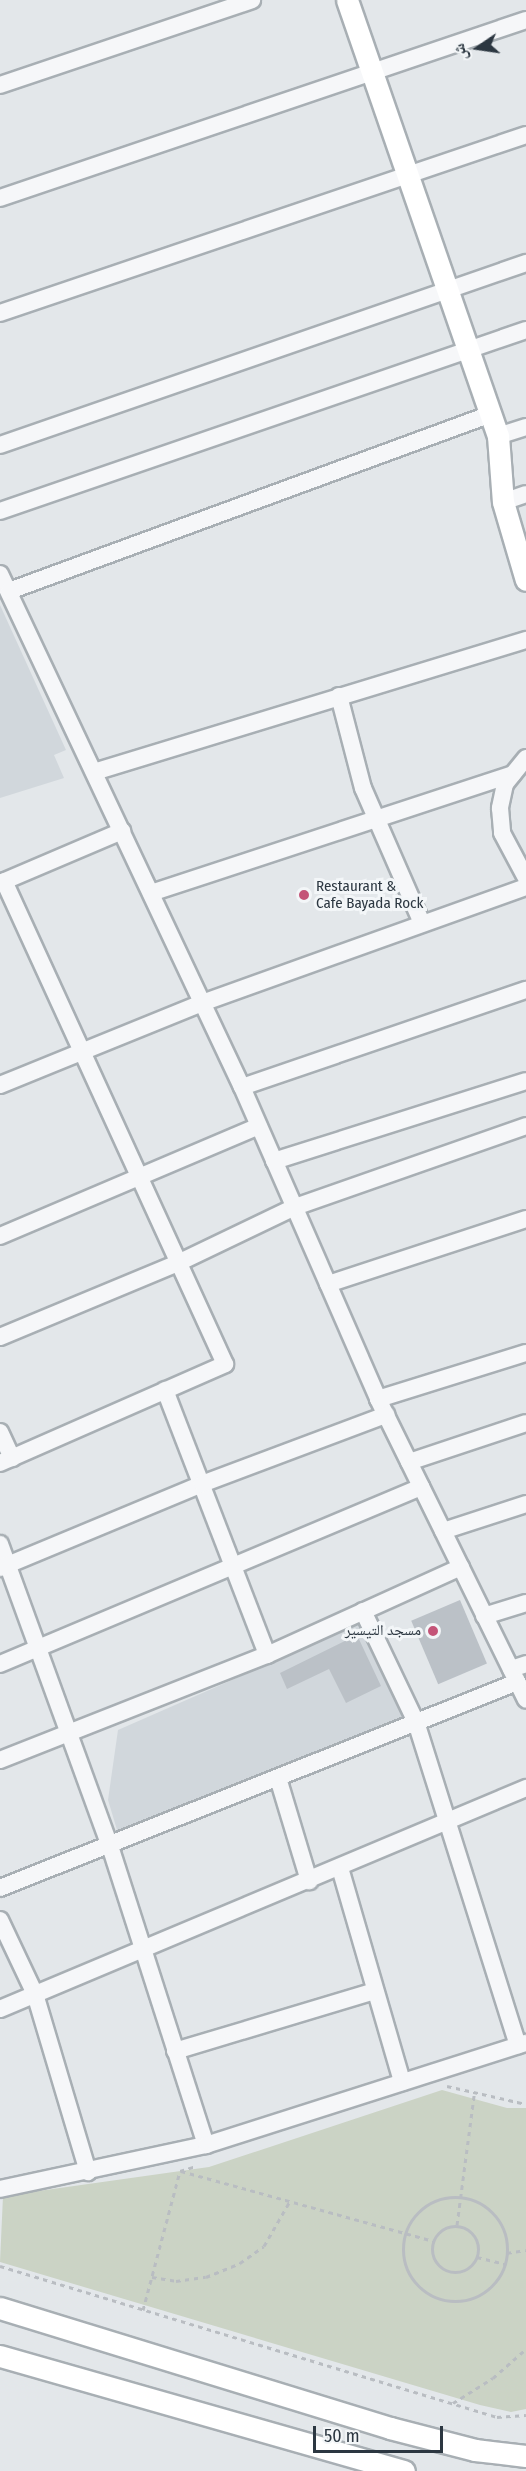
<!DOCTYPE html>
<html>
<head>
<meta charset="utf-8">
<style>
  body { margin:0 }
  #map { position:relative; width:526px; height:2471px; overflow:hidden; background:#e3e7ea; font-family:"Fira Sans Condensed","Noto Naskh Arabic",sans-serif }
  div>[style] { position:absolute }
  .built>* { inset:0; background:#d1d7dc }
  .green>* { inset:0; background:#cbd3c5 }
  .building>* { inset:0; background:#bbc1c7; transform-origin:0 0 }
  .path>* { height:3px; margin-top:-1.5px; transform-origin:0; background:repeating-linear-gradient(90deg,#b9bdc2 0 4.5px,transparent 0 9px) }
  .path>.ring { margin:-1.5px; padding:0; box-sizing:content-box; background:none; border:3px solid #b9bdc2; border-radius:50% }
  .roads { filter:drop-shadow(2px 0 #a8afb4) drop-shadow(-2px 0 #a8afb4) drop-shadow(0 2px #a8afb4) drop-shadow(0 -2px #a8afb4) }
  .minor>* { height:16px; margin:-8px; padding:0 8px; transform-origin:8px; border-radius:8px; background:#f6f7f9 }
  .major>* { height:21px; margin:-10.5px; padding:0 10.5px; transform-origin:10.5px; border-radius:10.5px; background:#fff }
  .dots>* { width:16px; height:16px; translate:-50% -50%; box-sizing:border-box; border:3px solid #f3f6f8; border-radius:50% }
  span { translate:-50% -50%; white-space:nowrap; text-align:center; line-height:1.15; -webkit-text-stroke:6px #f3f6f8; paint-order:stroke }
  .poi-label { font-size:15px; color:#2c3741 }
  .left { translate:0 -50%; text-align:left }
  .right { translate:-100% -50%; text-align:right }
  .north { position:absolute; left:448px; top:18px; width:60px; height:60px; -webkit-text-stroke:4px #f3f6f8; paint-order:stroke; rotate:257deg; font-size:16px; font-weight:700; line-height:24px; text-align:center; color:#2c3741 }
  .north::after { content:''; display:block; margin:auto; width:21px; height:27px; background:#2c3741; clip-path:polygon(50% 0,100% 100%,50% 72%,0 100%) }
  .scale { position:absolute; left:313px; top:2426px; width:130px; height:27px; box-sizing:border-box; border:3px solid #2c3741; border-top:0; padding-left:8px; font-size:18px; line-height:21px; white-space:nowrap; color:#2c3741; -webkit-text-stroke:4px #f3f6f8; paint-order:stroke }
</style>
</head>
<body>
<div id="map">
  <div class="built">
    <div style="clip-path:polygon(0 605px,66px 750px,54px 755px,64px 778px,0 798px)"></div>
    <div style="clip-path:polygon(364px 1622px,404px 1713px,402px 1719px,118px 1833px,108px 1800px,118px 1730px)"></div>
  </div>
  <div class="green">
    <div style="clip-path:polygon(442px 2090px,507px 2108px,526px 2108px,526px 2409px,511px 2412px,480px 2405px,0 2262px,3px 2196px,209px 2167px)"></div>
  </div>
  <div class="building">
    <div style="left:460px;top:1600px;width:69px;height:53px;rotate:67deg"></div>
    <div style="clip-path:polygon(357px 1635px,381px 1686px,346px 1703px,329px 1669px,287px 1689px,280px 1673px)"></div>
  </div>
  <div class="path">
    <div style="left:447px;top:2086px;width:81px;rotate:12.8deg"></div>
    <div style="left:181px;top:2171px;width:262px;rotate:15.5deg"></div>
    <div class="ring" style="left:403px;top:2197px;width:101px;height:101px"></div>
    <div style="left:457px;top:2225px;width:131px;rotate:-82.5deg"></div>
    <div class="ring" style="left:432px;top:2226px;width:43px;height:43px"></div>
    <div style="left:507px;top:2253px;width:19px;rotate:-9deg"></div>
    <div style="left:477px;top:2257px;width:29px;rotate:14deg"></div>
    <div style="left:0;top:2266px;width:519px;rotate:16.9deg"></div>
    <div style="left:497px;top:2417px;width:29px;rotate:-4deg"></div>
    <div style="left:152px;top:2277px;width:24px;rotate:9deg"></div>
    <div style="left:176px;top:2281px;width:30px;rotate:-8deg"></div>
    <div style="left:206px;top:2277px;width:37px;rotate:-22deg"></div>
    <div style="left:240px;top:2263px;width:29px;rotate:-35deg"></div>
    <div style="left:264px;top:2246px;width:52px;rotate:-60deg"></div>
    <div style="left:143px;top:2310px;width:144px;rotate:-75.1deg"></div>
    <div style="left:180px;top:2171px;width:14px;rotate:-17deg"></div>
    <div style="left:453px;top:2403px;width:47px;rotate:-32deg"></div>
    <div style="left:493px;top:2378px;width:44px;rotate:-41.3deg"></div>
  </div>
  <div class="roads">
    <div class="minor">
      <div style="left:0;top:85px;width:266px;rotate:-18.6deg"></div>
      <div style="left:0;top:198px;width:555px;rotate:-18.7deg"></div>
      <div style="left:0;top:313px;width:555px;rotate:-18.7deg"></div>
      <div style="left:498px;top:436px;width:29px;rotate:-18deg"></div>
      <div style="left:0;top:445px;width:557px;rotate:-19.09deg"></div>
      <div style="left:503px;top:502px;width:24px;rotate:-19deg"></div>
      <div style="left:0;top:511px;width:556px;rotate:-18.99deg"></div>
      <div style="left:0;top:574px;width:567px;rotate:64.75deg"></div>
      <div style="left:242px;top:1087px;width:340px;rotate:66.4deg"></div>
      <div style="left:378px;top:1399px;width:335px;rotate:63.8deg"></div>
      <div style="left:9px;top:591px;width:513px;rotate:-20.16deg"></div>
      <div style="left:339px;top:696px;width:95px;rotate:75.4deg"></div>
      <div style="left:363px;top:788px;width:147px;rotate:66.4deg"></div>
      <div style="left:526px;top:758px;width:33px;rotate:129deg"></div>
      <div style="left:505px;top:784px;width:25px;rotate:102deg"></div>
      <div style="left:500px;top:808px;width:25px;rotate:85deg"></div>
      <div style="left:502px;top:833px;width:51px;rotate:61.9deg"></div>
      <div style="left:94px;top:772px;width:452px;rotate:-17deg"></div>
      <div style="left:0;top:883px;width:133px;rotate:-23.1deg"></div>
      <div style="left:151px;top:893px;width:381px;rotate:-18.2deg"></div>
      <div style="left:0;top:1085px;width:218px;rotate:-22.1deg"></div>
      <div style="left:202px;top:1003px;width:344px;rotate:-19.7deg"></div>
      <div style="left:242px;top:1087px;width:300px;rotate:-18.9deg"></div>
      <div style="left:274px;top:1161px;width:264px;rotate:-17.6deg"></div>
      <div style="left:0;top:1236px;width:281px;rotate:-23deg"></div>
      <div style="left:328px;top:1284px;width:208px;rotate:-18.2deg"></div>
      <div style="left:0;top:1337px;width:193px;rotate:-22.6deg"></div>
      <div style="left:178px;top:1263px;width:130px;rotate:-25.6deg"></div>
      <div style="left:295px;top:1207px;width:245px;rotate:-19.3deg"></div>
      <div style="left:165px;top:1390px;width:284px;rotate:68.9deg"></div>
      <div style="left:378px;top:1399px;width:155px;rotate:-17.3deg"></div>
      <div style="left:0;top:1432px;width:29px;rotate:65deg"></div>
      <div style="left:409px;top:1462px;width:123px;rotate:-18.4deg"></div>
      <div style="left:0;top:1463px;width:246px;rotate:-23.7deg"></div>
      <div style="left:225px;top:1364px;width:531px;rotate:-114.59deg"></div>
      <div style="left:443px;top:1531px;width:87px;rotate:-18deg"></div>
      <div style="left:0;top:1544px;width:321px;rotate:70deg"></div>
      <div style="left:110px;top:1846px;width:314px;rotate:72.2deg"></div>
      <div style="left:0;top:1568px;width:219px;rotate:-22.6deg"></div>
      <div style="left:202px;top:1484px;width:197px;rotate:-20.6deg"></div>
      <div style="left:363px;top:1611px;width:123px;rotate:64.5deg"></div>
      <div style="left:416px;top:1722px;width:339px;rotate:72.5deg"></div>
      <div style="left:484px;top:1616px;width:44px;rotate:-17.2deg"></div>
      <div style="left:0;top:1664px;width:457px;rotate:-22.8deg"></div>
      <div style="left:511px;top:1669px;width:16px;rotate:-18deg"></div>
      <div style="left:0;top:1760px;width:287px;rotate:-21.5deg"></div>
      <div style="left:267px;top:1655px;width:213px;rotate:-24.4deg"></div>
      <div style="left:278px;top:1778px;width:108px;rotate:73.2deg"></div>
      <div style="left:340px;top:1868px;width:223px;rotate:73.8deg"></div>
      <div style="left:0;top:1888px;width:557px;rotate:-21.72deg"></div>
      <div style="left:0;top:1920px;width:82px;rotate:64.7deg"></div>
      <div style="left:35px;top:1994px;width:186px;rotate:73.4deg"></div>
      <div style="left:0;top:2009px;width:571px;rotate:-22.79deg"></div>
      <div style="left:175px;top:2051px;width:209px;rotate:-16.7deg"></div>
      <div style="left:0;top:2189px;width:211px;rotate:-12.1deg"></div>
      <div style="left:206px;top:2145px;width:336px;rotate:-17.7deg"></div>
    </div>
    <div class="major">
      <div style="left:347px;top:0;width:461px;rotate:70.9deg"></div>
      <div style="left:498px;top:436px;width:66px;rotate:85.7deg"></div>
      <div style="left:503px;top:502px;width:81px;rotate:73.6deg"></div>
      <div style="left:0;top:2308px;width:408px;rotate:17.1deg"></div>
      <div style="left:390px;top:2428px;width:88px;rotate:14.5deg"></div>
      <div style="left:475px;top:2450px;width:51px;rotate:6.7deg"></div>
      <div style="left:0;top:2356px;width:420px;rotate:15.9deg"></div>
    </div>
  </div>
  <div class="dots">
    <div style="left:304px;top:895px;background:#c45478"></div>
    <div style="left:433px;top:1631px;background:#c45478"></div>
  </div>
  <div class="poi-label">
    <span class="left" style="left:316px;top:895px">Restaurant &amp;<br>Cafe Bayada Rock</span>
    <span class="right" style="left:421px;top:1631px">مسجد التيسير</span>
  </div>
  <div class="north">ش</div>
  <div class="scale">50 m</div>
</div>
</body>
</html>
